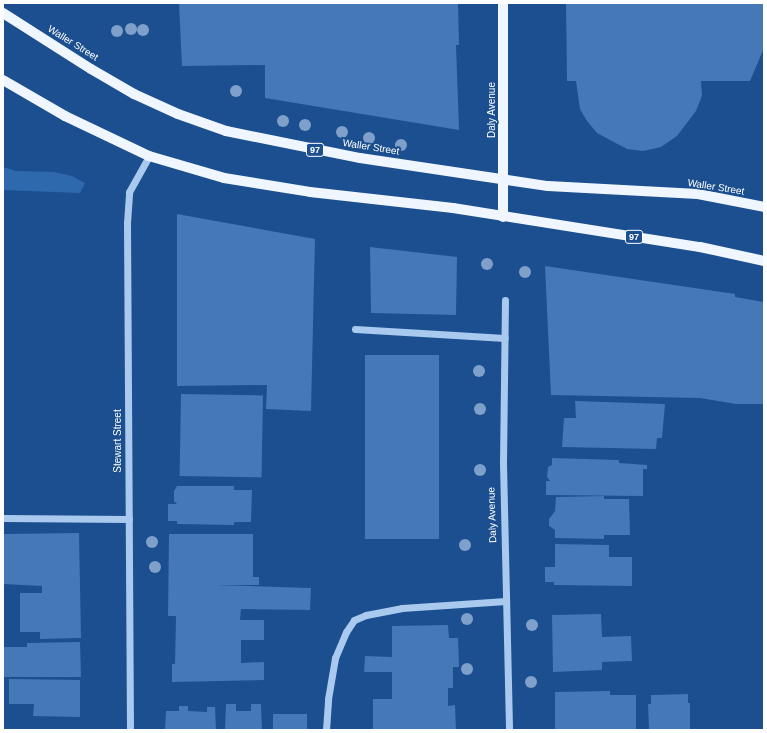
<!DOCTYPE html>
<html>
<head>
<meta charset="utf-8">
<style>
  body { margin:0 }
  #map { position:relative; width:767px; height:733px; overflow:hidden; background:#1b4f8f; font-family:Helvetica,sans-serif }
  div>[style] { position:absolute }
  .green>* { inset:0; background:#2e69ad }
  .building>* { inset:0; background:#4478b7; transform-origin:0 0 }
  .minor>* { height:7px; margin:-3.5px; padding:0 3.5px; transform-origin:3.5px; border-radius:3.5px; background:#a9c9ee }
  .major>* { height:10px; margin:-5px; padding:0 5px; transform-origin:5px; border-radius:5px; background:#f0f6ff }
  .trees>* { width:12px; height:12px; margin:-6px; border-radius:50%; background:#7ea0ca }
  span { translate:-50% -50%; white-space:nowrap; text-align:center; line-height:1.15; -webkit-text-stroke:3.5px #1b4f8f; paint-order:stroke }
  .shield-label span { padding:1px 3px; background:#1b4f8f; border:1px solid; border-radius:3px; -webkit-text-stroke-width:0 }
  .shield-label { font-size:9px; color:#fff; font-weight:700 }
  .street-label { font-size:10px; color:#fff }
  .frame { position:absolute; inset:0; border:4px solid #fff; pointer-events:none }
</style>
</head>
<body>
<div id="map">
  <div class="green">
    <div style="clip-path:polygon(3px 167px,16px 171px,54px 172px,72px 176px,85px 183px,80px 193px,3px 190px)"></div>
  </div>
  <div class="building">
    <div style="clip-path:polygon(179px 3px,458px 3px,459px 45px,456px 45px,459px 130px,265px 98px,265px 65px,182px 66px)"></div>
    <div style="clip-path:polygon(566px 3px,764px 3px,764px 48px,750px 81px,701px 81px,702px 96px,696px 111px,677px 136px,661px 147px,643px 151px,627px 149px,597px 133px,587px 121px,580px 109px,576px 81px,567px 81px)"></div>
    <div style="clip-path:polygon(177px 214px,315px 239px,311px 411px,266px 409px,267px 385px,177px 386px)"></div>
    <div style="clip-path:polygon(370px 247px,457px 257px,456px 315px,371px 313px)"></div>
    <div style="clip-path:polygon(545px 266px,735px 294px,735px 297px,764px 302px,764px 404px,736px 404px,700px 398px,551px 395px)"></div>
    <div style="left:365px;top:355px;width:74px;height:184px"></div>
    <div style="left:181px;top:394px;width:82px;height:82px;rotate:1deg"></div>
    <div style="clip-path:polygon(575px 401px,665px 404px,662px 438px,657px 438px,656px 449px,562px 447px,564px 418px,576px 418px)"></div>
    <div style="clip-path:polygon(552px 458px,619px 460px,619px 463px,647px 465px,647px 469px,643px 469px,643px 496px,546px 495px,546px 481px,550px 481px,547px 477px,548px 467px,552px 465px)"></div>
    <div style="clip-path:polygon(177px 486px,234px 486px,234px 490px,252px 490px,251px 522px,234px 522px,234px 525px,177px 524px,177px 521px,168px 521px,168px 504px,177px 504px,174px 501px,174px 491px)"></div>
    <div style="clip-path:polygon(604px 496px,604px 499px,629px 499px,630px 535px,604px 535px,604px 539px,555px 538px,555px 530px,549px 526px,549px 519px,555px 511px,556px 497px)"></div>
    <div style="clip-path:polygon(79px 533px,81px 638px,40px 639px,40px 632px,20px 632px,20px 593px,42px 593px,42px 586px,3px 584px,3px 534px)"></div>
    <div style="clip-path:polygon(169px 534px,253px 534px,253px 577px,259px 577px,259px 585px,216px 585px,311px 588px,310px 610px,241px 609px,240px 620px,264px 620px,264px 640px,241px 640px,241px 663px,264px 662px,264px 680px,172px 682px,172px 664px,175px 664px,176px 616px,168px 616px)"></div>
    <div style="clip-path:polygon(555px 544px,609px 545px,609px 557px,632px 557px,632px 586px,554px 585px,554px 582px,545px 582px,545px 567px,555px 567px)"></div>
    <div style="clip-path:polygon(601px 614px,602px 637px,631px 636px,632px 661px,602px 662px,602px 670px,553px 672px,552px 615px)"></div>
    <div style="clip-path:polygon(448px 625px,449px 638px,458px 638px,459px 667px,453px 667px,453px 688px,448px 688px,448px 706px,455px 705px,456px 730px,373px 730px,373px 699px,392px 699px,392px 672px,364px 672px,365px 656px,392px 657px,392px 626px)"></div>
    <div style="clip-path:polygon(80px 642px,81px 677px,3px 677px,3px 647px,27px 647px,27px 643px)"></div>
    <div style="clip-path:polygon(9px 679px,80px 680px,80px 717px,33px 716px,34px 704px,9px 704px)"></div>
    <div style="clip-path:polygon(610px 691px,610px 695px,636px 695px,636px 730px,555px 730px,555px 692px)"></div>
    <div style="clip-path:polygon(688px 694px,688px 703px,690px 703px,690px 730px,649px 730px,648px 704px,651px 704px,651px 695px)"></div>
    <div style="clip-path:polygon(226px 704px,236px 704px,236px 711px,251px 711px,251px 704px,261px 704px,262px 730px,225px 730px)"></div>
    <div style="clip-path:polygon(179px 706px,188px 706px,188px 711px,207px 712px,207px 707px,215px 707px,216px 730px,165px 730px,166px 711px,179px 711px)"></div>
    <div style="left:273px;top:714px;width:34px;height:16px"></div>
  </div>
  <div class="minor">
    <div style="left:505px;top:300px;width:163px;rotate:90.7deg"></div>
    <div style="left:503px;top:463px;width:267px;rotate:88.7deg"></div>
    <div style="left:355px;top:329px;width:150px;rotate:3.4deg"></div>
    <div style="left:3px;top:518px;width:126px;rotate:0.5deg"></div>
    <div style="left:130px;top:730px;width:507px;rotate:-90.34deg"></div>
    <div style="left:127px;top:223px;width:31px;rotate:-86deg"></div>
    <div style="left:129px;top:192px;width:41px;rotate:-60.9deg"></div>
    <div style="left:326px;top:730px;width:31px;rotate:-86deg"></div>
    <div style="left:328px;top:699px;width:42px;rotate:-80.3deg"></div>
    <div style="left:335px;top:658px;width:28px;rotate:-67deg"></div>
    <div style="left:346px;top:632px;width:14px;rotate:-56deg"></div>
    <div style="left:354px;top:620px;width:13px;rotate:-23deg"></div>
    <div style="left:366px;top:615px;width:37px;rotate:-11deg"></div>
    <div style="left:402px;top:608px;width:104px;rotate:-3.9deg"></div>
  </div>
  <div class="major">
    <div style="left:503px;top:3px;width:214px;rotate:90deg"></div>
    <div style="left:3px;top:13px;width:104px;rotate:32.5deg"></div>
    <div style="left:91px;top:69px;width:50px;rotate:30.2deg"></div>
    <div style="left:134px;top:94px;width:48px;rotate:24.4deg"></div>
    <div style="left:178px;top:114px;width:51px;rotate:19.5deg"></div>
    <div style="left:226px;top:131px;width:137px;rotate:11.4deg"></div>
    <div style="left:360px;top:158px;width:190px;rotate:8.5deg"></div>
    <div style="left:548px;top:186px;width:150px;rotate:3.1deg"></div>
    <div style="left:698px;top:194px;width:67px;rotate:11.1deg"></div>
    <div style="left:3px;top:80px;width:72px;rotate:30.1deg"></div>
    <div style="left:65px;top:116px;width:93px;rotate:25.5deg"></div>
    <div style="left:149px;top:156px;width:78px;rotate:16.3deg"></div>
    <div style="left:224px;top:178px;width:87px;rotate:9.2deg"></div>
    <div style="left:310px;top:192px;width:144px;rotate:6.4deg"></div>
    <div style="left:453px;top:208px;width:250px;rotate:9deg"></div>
    <div style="left:700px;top:247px;width:66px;rotate:12.3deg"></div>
  </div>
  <div class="trees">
    <div style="left:131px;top:29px"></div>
    <div style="left:143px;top:30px"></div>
    <div style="left:117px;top:31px"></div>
    <div style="left:236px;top:91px"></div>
    <div style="left:283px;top:121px"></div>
    <div style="left:305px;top:125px"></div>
    <div style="left:342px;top:132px"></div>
    <div style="left:369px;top:138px"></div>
    <div style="left:401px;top:145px"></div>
    <div style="left:487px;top:264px"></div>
    <div style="left:525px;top:272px"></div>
    <div style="left:479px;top:371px"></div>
    <div style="left:480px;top:409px"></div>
    <div style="left:480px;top:470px"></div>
    <div style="left:152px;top:542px"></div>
    <div style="left:465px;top:545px"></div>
    <div style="left:155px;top:567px"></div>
    <div style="left:467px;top:619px"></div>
    <div style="left:532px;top:625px"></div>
    <div style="left:467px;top:669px"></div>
    <div style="left:531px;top:682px"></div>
  </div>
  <div class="shield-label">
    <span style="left:315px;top:150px">97</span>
    <span style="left:634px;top:237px">97</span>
  </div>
  <div class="street-label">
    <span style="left:73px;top:43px;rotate:32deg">Waller Street</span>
    <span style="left:492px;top:110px;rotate:-90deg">Daly Avenue</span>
    <span style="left:371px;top:147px;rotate:9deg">Waller Street</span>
    <span style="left:716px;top:187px;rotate:9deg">Waller Street</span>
    <span style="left:118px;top:441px;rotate:-90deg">Stewart Street</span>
    <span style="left:492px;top:515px;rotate:-92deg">Daly Avenue</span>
  </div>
  <div class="frame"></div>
</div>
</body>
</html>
